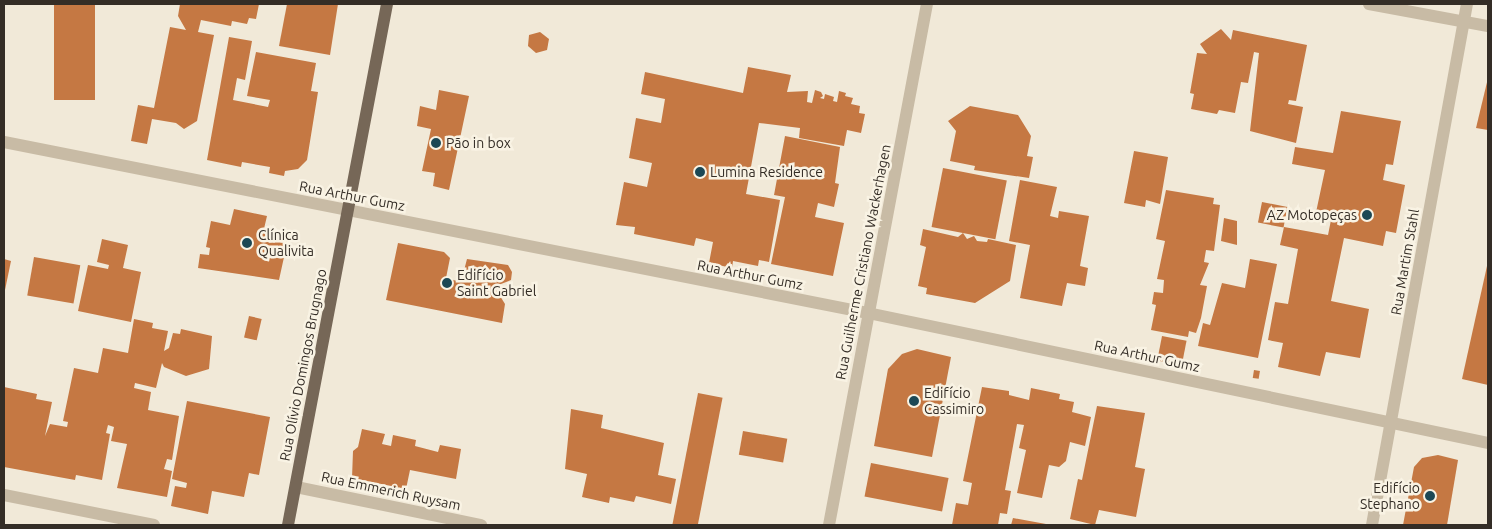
<!DOCTYPE html>
<html>
<head>
<meta charset="utf-8">
<style>
  body { margin:0 }
  #map { position:relative; width:1492px; height:529px; overflow:hidden; background:#f1e9d8; font-family:Ubuntu,sans-serif }
  div>[style] { position:absolute }
  .building>* { inset:0; background:#c57843; transform-origin:0 0 }
  .minor>* { height:12px; margin:-6px; padding:0 6px; transform-origin:6px; border-radius:6px; background:#c8bba5 }
  .major>* { height:12px; margin:-6px; padding:0 6px; transform-origin:6px; border-radius:6px; background:#766757 }
  .dots>* { width:14px; height:14px; translate:-50% -50%; box-sizing:border-box; border:2px solid #f9f3e4; border-radius:50% }
  span { translate:-50% -50%; white-space:nowrap; text-align:center; line-height:1.15; -webkit-text-stroke:5px #f9f3e4; paint-order:stroke }
  .poi-label { font-size:14px; color:#342d26 }
  .left { translate:0 -50%; text-align:left }
  .right { translate:-100% -50%; text-align:right }
  .street-label { font-size:14px; color:#342d26 }
  .frame { position:absolute; inset:0; border:5px solid #342d26; pointer-events:none }
</style>
</head>
<body>
<div id="map">
  <div class="building">
    <div style="left:54px;top:4px;width:41px;height:96px"></div>
    <div style="clip-path:polygon(180px 4px,259px 4px,256px 19px,249px 18px,247px 24px,232px 21px,231px 26px,201px 20px,198px 32px,214px 35px,197px 121px,184px 129px,176px 123px,152px 119px,147px 144px,131px 141px,138px 105px,154px 108px,170px 27px,186px 30px,178px 16px)"></div>
    <div style="clip-path:polygon(287px 4px,338px 4px,330px 55px,279px 46px)"></div>
    <div style="clip-path:polygon(1221px 29px,1231px 40px,1233px 30px,1307px 45px,1296px 101px,1289px 100px,1288px 104px,1303px 107px,1296px 143px,1250px 131px,1259px 53px,1254px 52px,1248px 83px,1241px 82px,1235px 113px,1219px 110px,1217px 114px,1191px 109px,1194px 94px,1190px 93px,1197px 53px,1207px 54px,1200px 44px)"></div>
    <div style="clip-path:polygon(540px 32px,549px 39px,547px 50px,536px 53px,528px 46px,529px 35px)"></div>
    <div style="clip-path:polygon(229px 37px,252px 41px,245px 80px,237px 78px,233px 100px,268px 107px,270px 100px,247px 96px,256px 52px,316px 63px,311px 91px,318px 92px,307px 160px,298px 169px,285px 171px,284px 176px,269px 173px,270px 167px,242px 162px,241px 167px,207px 160px)"></div>
    <div style="clip-path:polygon(748px 67px,791px 75px,787px 92px,808px 91px,807px 102px,812px 103px,815px 90px,821px 92px,823px 96px,820px 98px,824px 99px,825px 94px,834px 97px,833px 101px,837px 102px,839px 91px,846px 93px,845px 96px,853px 98px,851px 104px,860px 106px,859px 113px,865px 114px,861px 133px,847px 130px,844px 146px,799px 138px,800px 128px,759px 123px,746px 194px,780px 200px,769px 262px,759px 260px,758px 266px,733px 261px,732px 268px,709px 263px,713px 242px,696px 238px,694px 246px,634px 234px,635px 227px,616px 225px,624px 182px,647px 187px,652px 163px,629px 158px,636px 118px,661px 123px,665px 99px,641px 94px,645px 72px,743px 93px)"></div>
    <div style="clip-path:polygon(1488px 78px,1488px 130px,1476px 128px)"></div>
    <div style="clip-path:polygon(439px 90px,469px 96px,449px 190px,433px 186px,435px 173px,422px 171px,431px 129px,417px 126px,420px 106px,436px 110px)"></div>
    <div style="clip-path:polygon(970px 106px,1018px 115px,1031px 136px,1027px 156px,1033px 157px,1029px 178px,974px 170px,975px 166px,950px 161px,956px 131px,948px 121px)"></div>
    <div style="clip-path:polygon(1341px 111px,1401px 121px,1393px 165px,1386px 164px,1383px 180px,1405px 185px,1396px 233px,1386px 231px,1383px 246px,1344px 238px,1331px 301px,1369px 309px,1360px 358px,1326px 352px,1320px 376px,1278px 367px,1283px 343px,1268px 340px,1275px 302px,1288px 304px,1298px 249px,1280px 245px,1284px 227px,1328px 235px,1331px 220px,1315px 217px,1325px 170px,1292px 164px,1295px 147px,1333px 153px)"></div>
    <div style="clip-path:polygon(785px 136px,840px 147px,835px 183px,839px 184px,834px 207px,818px 203px,815px 217px,844px 223px,833px 276px,771px 264px,785px 197px,774px 195px)"></div>
    <div style="clip-path:polygon(1134px 151px,1168px 157px,1160px 204px,1146px 200px,1145px 207px,1124px 203px)"></div>
    <div style="left:943px;top:168px;width:65px;height:60px;rotate:11deg"></div>
    <div style="clip-path:polygon(1020px 180px,1057px 187px,1050px 216px,1058px 218px,1059px 211px,1089px 216px,1080px 266px,1088px 268px,1085px 286px,1067px 283px,1062px 306px,1020px 298px,1030px 245px,1009px 241px)"></div>
    <div style="clip-path:polygon(1166px 190px,1214px 198px,1213px 204px,1220px 205px,1214px 251px,1206px 250px,1204px 262px,1209px 263px,1200px 285px,1207px 286px,1201px 318px,1196px 333px,1189px 331px,1188px 337px,1151px 330px,1156px 305px,1152px 304px,1154px 292px,1163px 293px,1164px 280px,1157px 279px,1165px 241px,1156px 239px)"></div>
    <div style="left:1262px;top:202px;width:26px;height:21px;rotate:11deg"></div>
    <div style="clip-path:polygon(234px 209px,267px 216px,263px 233px,288px 239px,279px 280px,198px 268px,200px 254px,209px 255px,210px 248px,206px 247px,211px 221px,230px 225px)"></div>
    <div style="clip-path:polygon(1224px 218px,1237px 221px,1237px 245px,1221px 241px)"></div>
    <div style="clip-path:polygon(923px 229px,958px 237px,963px 233px,967px 239px,974px 236px,977px 241px,987px 242px,988px 239px,1016px 245px,1010px 281px,975px 303px,926px 294px,927px 288px,918px 286px,926px 247px,920px 245px)"></div>
    <div style="clip-path:polygon(102px 239px,128px 245px,123px 268px,141px 272px,131px 322px,78px 311px,88px 265px,108px 269px,109px 265px,97px 262px)"></div>
    <div style="clip-path:polygon(398px 243px,444px 252px,450px 258px,446px 278px,461px 282px,467px 259px,508px 265px,512px 272px,511px 280px,501px 284px,500px 296px,505px 304px,502px 323px,386px 300px)"></div>
    <div style="left:34px;top:257px;width:47px;height:39px;rotate:10deg"></div>
    <div style="clip-path:polygon(4px 259px,11px 261px,5px 290px,4px 290px)"></div>
    <div style="clip-path:polygon(1250px 259px,1277px 264px,1258px 358px,1198px 346px,1203px 323px,1210px 325px,1222px 283px,1245px 288px)"></div>
    <div style="clip-path:polygon(1487px 266px,1488px 266px,1488px 385px,1462px 379px)"></div>
    <div style="left:249px;top:316px;width:13px;height:22px;rotate:13deg"></div>
    <div style="clip-path:polygon(134px 319px,153px 323px,152px 328px,168px 331px,164px 351px,169px 348px,173px 333px,180px 334px,181px 329px,212px 336px,209px 369px,186px 376px,164px 367px,162px 363px,156px 388px,135px 383px,134px 388px,151px 392px,148px 410px,179px 416px,172px 460px,167px 459px,164px 469px,172px 471px,167px 497px,117px 488px,127px 444px,111px 441px,114px 427px,108px 425px,106px 433px,110px 434px,102px 480px,76px 475px,75px 480px,4px 467px,4px 387px,37px 394px,36px 399px,52px 402px,45px 436px,50px 424px,67px 427px,68px 422px,63px 421px,74px 368px,98px 373px,103px 348px,128px 353px)"></div>
    <div style="left:1162px;top:336px;width:25px;height:25px;rotate:11deg"></div>
    <div style="clip-path:polygon(917px 349px,951px 357px,932px 457px,874px 446px,888px 369px,902px 354px)"></div>
    <div style="left:1254px;top:370px;width:6px;height:8px;rotate:9deg"></div>
    <div style="clip-path:polygon(982px 387px,1009px 391px,1009px 395px,1029px 400px,1031px 388px,1060px 394px,1059px 399px,1074px 402px,1072px 412px,1091px 417px,1085px 446px,1070px 442px,1066px 461px,1059px 467px,1049px 465px,1042px 498px,1017px 493px,1026px 450px,1019px 448px,1024px 425px,1017px 424px,1005px 490px,1011px 491px,1007px 514px,1000px 513px,998px 525px,952px 525px,956px 503px,968px 505px,972px 483px,963px 481px)"></div>
    <div style="left:698px;top:393px;width:25px;height:134px;rotate:11deg"></div>
    <div style="clip-path:polygon(187px 401px,270px 417px,259px 475px,249px 473px,244px 497px,212px 491px,208px 514px,171px 506px,175px 486px,186px 488px,187px 483px,172px 479px)"></div>
    <div style="clip-path:polygon(1097px 406px,1145px 413px,1135px 467px,1145px 469px,1136px 517px,1099px 510px,1095px 525px,1070px 519px,1078px 479px,1082px 480px)"></div>
    <div style="clip-path:polygon(571px 409px,603px 415px,601px 428px,664px 443px,658px 475px,676px 479px,671px 504px,636px 496px,634px 502px,610px 497px,609px 503px,582px 497px,587px 474px,565px 469px)"></div>
    <div style="clip-path:polygon(362px 429px,385px 434px,382px 444px,391px 446px,393px 435px,416px 440px,415px 446px,438px 452px,440px 445px,461px 449px,456px 479px,410px 470px,406px 489px,352px 478px,353px 451px,358px 447px)"></div>
    <div style="left:743px;top:431px;width:45px;height:24px;rotate:10deg"></div>
    <div style="clip-path:polygon(1438px 455px,1458px 460px,1447px 525px,1403px 525px,1414px 467px,1422px 458px)"></div>
    <div style="left:871px;top:463px;width:79px;height:34px;rotate:11deg"></div>
    <div style="clip-path:polygon(1013px 518px,1046px 524px,1045px 525px,1011px 525px)"></div>
  </div>
  <div class="minor">
    <div style="left:1369px;top:4px;width:121px;rotate:10.5deg"></div>
    <div style="left:4px;top:142px;width:881px;rotate:11.2deg"></div>
    <div style="left:868px;top:313px;width:633px;rotate:11.84deg"></div>
    <div style="left:296px;top:487px;width:189px;rotate:11.6deg"></div>
    <div style="left:4px;top:495px;width:153px;rotate:11.3deg"></div>
    <div style="left:829px;top:525px;width:530px;rotate:-79.35deg"></div>
    <div style="left:1372px;top:525px;width:530px;rotate:-79.67deg"></div>
  </div>
  <div class="major">
    <div style="left:288px;top:525px;width:530px;rotate:-79.24deg"></div>
  </div>
  <div class="dots">
    <div style="left:436px;top:143px;background:#1c4855"></div>
    <div style="left:700px;top:172px;background:#1c4855"></div>
    <div style="left:1367px;top:215px;background:#1c4855"></div>
    <div style="left:247px;top:243px;background:#1c4855"></div>
    <div style="left:447px;top:283px;background:#1c4855"></div>
    <div style="left:914px;top:401px;background:#1c4855"></div>
    <div style="left:1430px;top:496px;background:#1c4855"></div>
  </div>
  <div class="poi-label">
    <span class="left" style="left:446px;top:143px">Pão in box</span>
    <span class="left" style="left:710px;top:172px">Lumina Residence</span>
    <span class="right" style="left:1357px;top:215px">AZ Motopeças</span>
    <span class="left" style="left:258px;top:243px">Clínica<br>Qualivita</span>
    <span class="left" style="left:457px;top:283px">Edifício<br>Saint Gabriel</span>
    <span class="left" style="left:924px;top:401px">Edifício<br>Cassimiro</span>
    <span class="right" style="left:1420px;top:496px">Edifício<br>Stephano</span>
  </div>
  <div class="street-label">
    <span style="left:352px;top:196px;rotate:11deg">Rua Arthur Gumz</span>
    <span style="left:863px;top:262px;rotate:-79deg">Rua Guilherme Cristiano Wackerhagen</span>
    <span style="left:1405px;top:262px;rotate:-80deg">Rua Martim Stahl</span>
    <span style="left:750px;top:275px;rotate:11deg">Rua Arthur Gumz</span>
    <span style="left:1147px;top:356px;rotate:12deg">Rua Arthur Gumz</span>
    <span style="left:303px;top:365px;rotate:-79deg">Rua Olívio Domingos Brugnago</span>
    <span style="left:391px;top:491px;rotate:12deg">Rua Emmerich Ruysam</span>
  </div>
  <div class="frame"></div>
</div>
</body>
</html>
